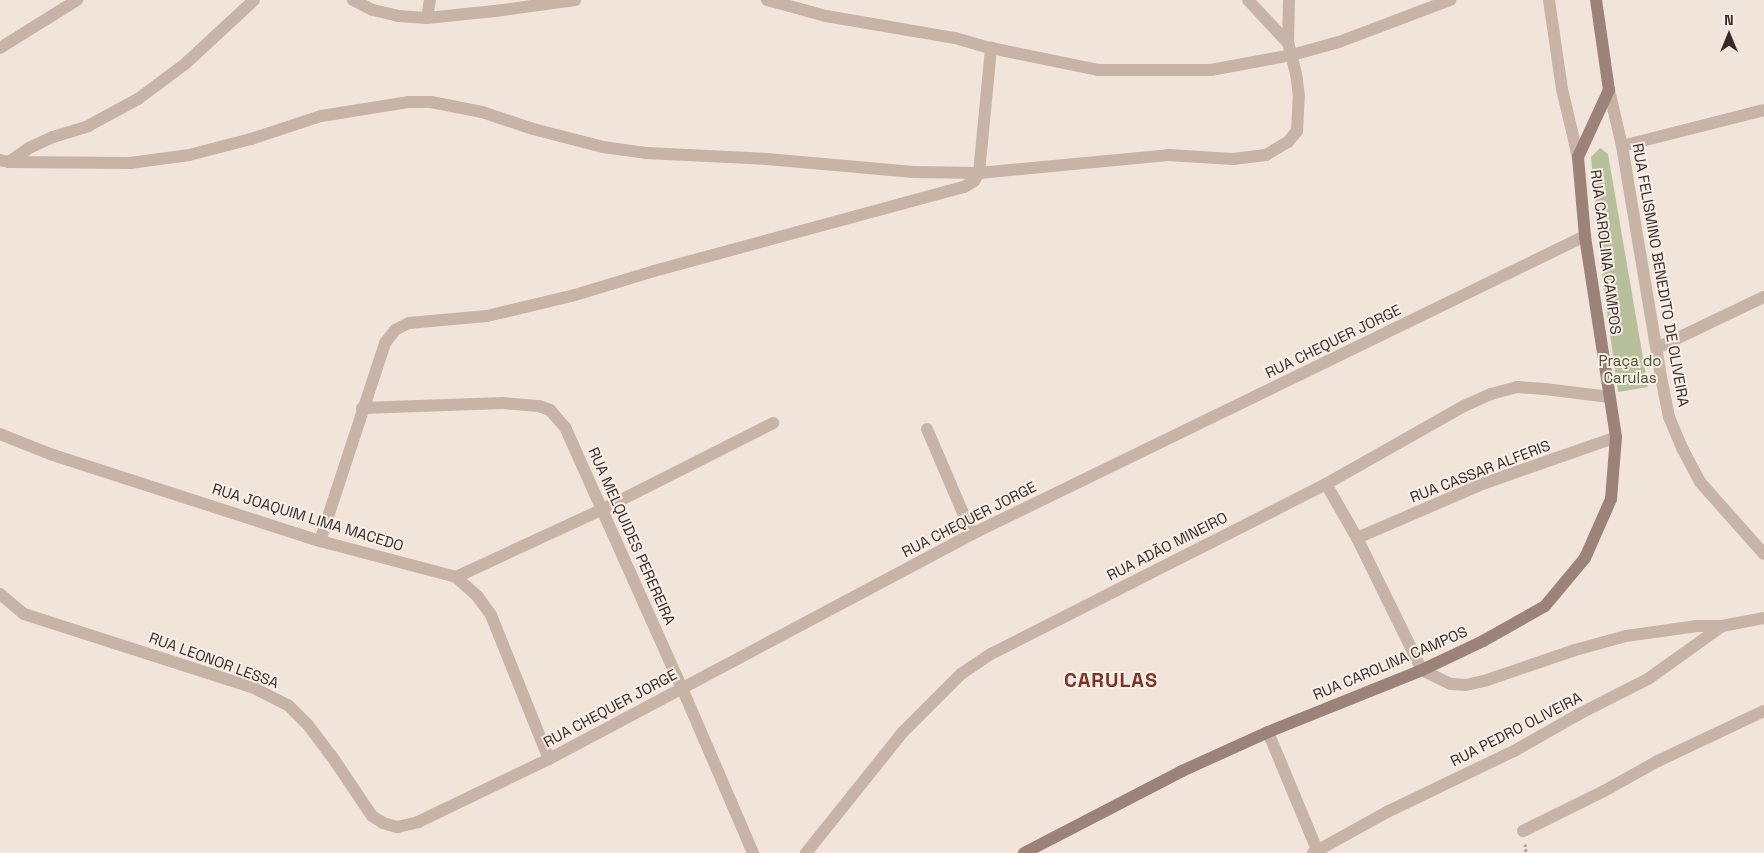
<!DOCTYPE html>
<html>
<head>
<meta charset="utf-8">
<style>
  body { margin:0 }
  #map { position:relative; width:1764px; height:853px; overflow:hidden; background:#f1e4db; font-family:"Space Grotesk",sans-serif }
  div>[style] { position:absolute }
  .green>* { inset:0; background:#b7bf9b }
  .path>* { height:3px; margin-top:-1.5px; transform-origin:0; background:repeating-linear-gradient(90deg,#b49d91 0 2.5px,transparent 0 5px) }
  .minor>* { height:12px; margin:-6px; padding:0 6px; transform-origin:6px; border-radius:6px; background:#c8b3a7 }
  .tertiary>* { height:12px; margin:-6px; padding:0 6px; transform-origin:6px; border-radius:6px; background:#c8b3a7 }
  .secondary>* { height:12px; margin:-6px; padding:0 6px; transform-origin:6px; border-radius:6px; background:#9c8279 }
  span { translate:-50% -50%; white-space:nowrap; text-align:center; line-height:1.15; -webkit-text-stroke:4px #f9efe7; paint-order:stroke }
  .street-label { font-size:15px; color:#352a27 }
  .park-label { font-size:15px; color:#48522c }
  .district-label { font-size:20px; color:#813024; font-weight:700; letter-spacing:1px }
  .north { position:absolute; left:1704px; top:10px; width:50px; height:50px; -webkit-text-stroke:4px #f9efe7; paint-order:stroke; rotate:0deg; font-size:14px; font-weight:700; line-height:20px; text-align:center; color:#352a27 }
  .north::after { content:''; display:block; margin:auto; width:18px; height:22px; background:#352a27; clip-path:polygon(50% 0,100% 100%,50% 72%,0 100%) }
</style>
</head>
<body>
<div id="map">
  <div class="green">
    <div style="clip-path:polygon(1600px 148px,1608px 154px,1648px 387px,1618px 392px,1602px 276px,1591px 157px)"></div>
  </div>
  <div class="path">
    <div style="left:1525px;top:844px;width:9px;rotate:84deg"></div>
  </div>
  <div class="minor">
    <div style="left:353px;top:0;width:22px;rotate:27deg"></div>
    <div style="left:373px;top:10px;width:26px;rotate:13deg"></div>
    <div style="left:398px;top:16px;width:29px;rotate:4deg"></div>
    <div style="left:427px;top:18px;width:18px;rotate:-81deg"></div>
    <div style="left:767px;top:0;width:61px;rotate:15.2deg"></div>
    <div style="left:826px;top:16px;width:131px;rotate:9.7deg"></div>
    <div style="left:955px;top:38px;width:37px;rotate:16deg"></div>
    <div style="left:991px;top:48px;width:109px;rotate:11.6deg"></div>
    <div style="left:1098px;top:70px;width:113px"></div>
    <div style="left:1211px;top:70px;width:82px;rotate:-10.5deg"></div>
    <div style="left:1292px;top:55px;width:49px;rotate:-15.5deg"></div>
    <div style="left:1339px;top:42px;width:119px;rotate:-20.7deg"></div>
    <div style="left:1248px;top:0;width:59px;rotate:47.1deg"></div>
    <div style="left:1549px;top:0;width:90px;rotate:81.7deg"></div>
    <div style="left:1562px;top:89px;width:70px;rotate:76.8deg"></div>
    <div style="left:427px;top:18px;width:68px;rotate:-5.9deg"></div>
    <div style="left:495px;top:11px;width:81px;rotate:-7.8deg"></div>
    <div style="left:0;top:48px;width:91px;rotate:-31.9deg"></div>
    <div style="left:1622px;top:146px;width:146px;rotate:-14.2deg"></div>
    <div style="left:0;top:160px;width:9px;rotate:13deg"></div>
    <div style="left:9px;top:162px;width:121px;rotate:0.5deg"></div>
    <div style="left:130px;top:163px;width:60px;rotate:-7.7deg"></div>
    <div style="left:189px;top:155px;width:64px;rotate:-14.5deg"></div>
    <div style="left:251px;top:139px;width:74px;rotate:-18.2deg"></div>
    <div style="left:321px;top:116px;width:88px;rotate:-9.1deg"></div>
    <div style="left:408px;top:102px;width:23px"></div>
    <div style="left:431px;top:102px;width:52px;rotate:11.1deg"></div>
    <div style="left:482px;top:112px;width:54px;rotate:18.4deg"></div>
    <div style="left:533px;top:129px;width:72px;rotate:14.4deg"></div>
    <div style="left:603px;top:147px;width:43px;rotate:7.9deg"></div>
    <div style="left:646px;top:153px;width:121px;rotate:2.8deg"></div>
    <div style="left:767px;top:159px;width:147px;rotate:5.1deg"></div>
    <div style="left:913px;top:172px;width:66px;rotate:0.9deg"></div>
    <div style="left:979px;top:173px;width:190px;rotate:-5.4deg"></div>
    <div style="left:1168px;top:155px;width:65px;rotate:3.5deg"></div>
    <div style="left:1233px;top:159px;width:33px;rotate:-7deg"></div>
    <div style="left:1266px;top:155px;width:26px;rotate:-31deg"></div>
    <div style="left:1288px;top:142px;width:14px;rotate:-51deg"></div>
    <div style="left:1297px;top:131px;width:34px;rotate:-87deg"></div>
    <div style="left:1299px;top:97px;width:23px;rotate:-97deg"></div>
    <div style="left:1296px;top:74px;width:32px;rotate:-104deg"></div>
    <div style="left:1288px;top:43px;width:43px;rotate:-88.7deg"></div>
    <div style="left:9px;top:162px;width:24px;rotate:-35deg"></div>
    <div style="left:29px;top:148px;width:26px;rotate:-25deg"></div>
    <div style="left:53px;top:137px;width:37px;rotate:-17deg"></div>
    <div style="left:88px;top:126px;width:57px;rotate:-28.4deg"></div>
    <div style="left:138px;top:99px;width:59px;rotate:-36.7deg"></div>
    <div style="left:185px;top:64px;width:94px;rotate:-42.8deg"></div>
    <div style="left:1657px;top:348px;width:119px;rotate:-25.5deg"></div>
    <div style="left:362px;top:408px;width:141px;rotate:-2deg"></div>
    <div style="left:503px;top:403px;width:36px;rotate:5deg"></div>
    <div style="left:539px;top:406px;width:12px;rotate:20deg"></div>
    <div style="left:550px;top:410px;width:23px;rotate:49deg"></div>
    <div style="left:565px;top:427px;width:286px;rotate:65.9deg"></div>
    <div style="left:682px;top:688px;width:180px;rotate:66.7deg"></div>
    <div style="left:927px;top:429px;width:114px;rotate:66.8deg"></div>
    <div style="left:0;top:434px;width:54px;rotate:21.8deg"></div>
    <div style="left:50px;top:454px;width:284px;rotate:17.9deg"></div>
    <div style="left:320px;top:541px;width:141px;rotate:14.8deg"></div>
    <div style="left:456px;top:577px;width:160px;rotate:-24.8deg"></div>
    <div style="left:601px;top:510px;width:193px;rotate:-26.8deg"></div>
    <div style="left:1326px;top:484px;width:62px;rotate:60.1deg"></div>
    <div style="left:1357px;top:538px;width:147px;rotate:63.8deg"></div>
    <div style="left:1422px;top:670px;width:32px;rotate:26deg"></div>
    <div style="left:1451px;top:684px;width:15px;rotate:4deg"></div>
    <div style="left:1466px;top:685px;width:22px;rotate:-13deg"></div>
    <div style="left:1487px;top:680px;width:93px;rotate:-18.8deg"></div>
    <div style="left:1575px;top:650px;width:53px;rotate:-15.4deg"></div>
    <div style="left:1626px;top:636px;width:72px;rotate:-8deg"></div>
    <div style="left:1697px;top:626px;width:25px"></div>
    <div style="left:1722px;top:626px;width:43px;rotate:-10.8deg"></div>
    <div style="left:1357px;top:538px;width:139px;rotate:-23.3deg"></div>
    <div style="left:1485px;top:483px;width:139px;rotate:-19.3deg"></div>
    <div style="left:320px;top:541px;width:208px;rotate:-71.8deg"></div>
    <div style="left:385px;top:343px;width:16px;rotate:-52deg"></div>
    <div style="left:395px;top:330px;width:16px;rotate:-27deg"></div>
    <div style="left:409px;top:323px;width:78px;rotate:-5.1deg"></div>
    <div style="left:487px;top:316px;width:90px;rotate:-13.4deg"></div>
    <div style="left:575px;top:295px;width:83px;rotate:-16.9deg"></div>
    <div style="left:654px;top:271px;width:321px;rotate:-15.2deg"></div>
    <div style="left:964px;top:187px;width:12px;rotate:-31deg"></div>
    <div style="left:974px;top:181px;width:9px;rotate:-58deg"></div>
    <div style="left:979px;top:173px;width:126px;rotate:-84.5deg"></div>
    <div style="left:456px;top:577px;width:30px;rotate:42deg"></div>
    <div style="left:478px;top:597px;width:22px;rotate:54deg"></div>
    <div style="left:491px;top:615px;width:155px;rotate:68.1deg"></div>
    <div style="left:0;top:594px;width:31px;rotate:40deg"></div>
    <div style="left:24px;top:614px;width:242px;rotate:17.8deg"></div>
    <div style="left:254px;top:688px;width:38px;rotate:27deg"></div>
    <div style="left:288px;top:705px;width:28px;rotate:45deg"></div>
    <div style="left:308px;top:725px;width:38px;rotate:53deg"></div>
    <div style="left:331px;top:755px;width:73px;rotate:56.1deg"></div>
    <div style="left:372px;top:816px;width:13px;rotate:32deg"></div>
    <div style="left:383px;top:823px;width:15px;rotate:16deg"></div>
    <div style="left:397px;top:827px;width:22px;rotate:-13deg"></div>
    <div style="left:418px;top:822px;width:145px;rotate:-25.7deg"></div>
    <div style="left:549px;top:759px;width:479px;rotate:-28deg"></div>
    <div style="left:972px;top:534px;width:682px;rotate:-25.93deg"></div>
    <div style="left:1268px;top:732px;width:128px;rotate:67.4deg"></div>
    <div style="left:1523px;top:831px;width:90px;rotate:-26.3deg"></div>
    <div style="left:1604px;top:791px;width:62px;rotate:-29.1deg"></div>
    <div style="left:1658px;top:761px;width:117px;rotate:-25.3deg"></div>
    <div style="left:806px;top:853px;width:155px;rotate:-51.3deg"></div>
    <div style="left:903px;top:732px;width:82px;rotate:-45deg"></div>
    <div style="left:961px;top:674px;width:36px;rotate:-34deg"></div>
    <div style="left:991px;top:654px;width:376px;rotate:-26.9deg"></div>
    <div style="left:1326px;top:484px;width:159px;rotate:-29.5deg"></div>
    <div style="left:1464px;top:406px;width:30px;rotate:-24deg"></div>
    <div style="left:1491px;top:394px;width:27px;rotate:-15deg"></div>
    <div style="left:1517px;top:387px;width:28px;rotate:4deg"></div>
    <div style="left:1545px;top:389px;width:65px;rotate:7deg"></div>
    <div style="left:1313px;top:853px;width:85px;rotate:-29deg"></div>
    <div style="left:1387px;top:812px;width:141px;rotate:-25.7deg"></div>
    <div style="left:1514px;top:751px;width:75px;rotate:-29.6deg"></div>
    <div style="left:1579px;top:714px;width:77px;rotate:-26.9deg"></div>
    <div style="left:1648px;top:679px;width:91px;rotate:-35.6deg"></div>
  </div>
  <div class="tertiary">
    <div style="left:1609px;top:90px;width:57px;rotate:76.9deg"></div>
    <div style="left:1622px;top:146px;width:234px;rotate:80.4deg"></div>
    <div style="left:1661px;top:377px;width:41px;rotate:78.7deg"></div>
    <div style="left:1669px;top:417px;width:34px;rotate:67deg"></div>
    <div style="left:1682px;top:448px;width:38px;rotate:62deg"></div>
    <div style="left:1700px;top:482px;width:96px;rotate:48.4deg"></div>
  </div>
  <div class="secondary">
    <div style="left:1024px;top:853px;width:178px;rotate:-27.4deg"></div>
    <div style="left:1182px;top:771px;width:94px;rotate:-24.4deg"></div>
    <div style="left:1268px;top:732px;width:166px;rotate:-21.9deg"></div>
    <div style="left:1422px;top:670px;width:68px;rotate:-25.4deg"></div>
    <div style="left:1483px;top:641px;width:71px;rotate:-29.4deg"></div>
    <div style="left:1545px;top:606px;width:62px;rotate:-50.2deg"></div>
    <div style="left:1585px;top:558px;width:64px;rotate:-66.2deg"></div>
    <div style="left:1611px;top:499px;width:62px;rotate:-85.4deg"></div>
    <div style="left:1616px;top:437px;width:203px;rotate:-98.8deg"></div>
    <div style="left:1585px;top:236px;width:79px;rotate:-95.1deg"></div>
    <div style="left:1578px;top:157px;width:74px;rotate:-65.2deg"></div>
    <div style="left:1609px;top:90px;width:91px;rotate:-98.2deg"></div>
  </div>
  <div class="street-label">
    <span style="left:1606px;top:252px;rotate:83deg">RUA CAROLINA CAMPOS</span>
    <span style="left:1661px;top:275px;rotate:80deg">RUA FELISMINO BENEDITO DE OLIVEIRA</span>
    <span style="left:1333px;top:341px;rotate:-26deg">RUA CHEQUER JORGE</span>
    <span style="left:1480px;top:471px;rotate:-21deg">RUA CASSAR ALFERIS</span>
    <span style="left:308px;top:517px;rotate:17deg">RUA JOAQUIM LIMA MACEDO</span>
    <span style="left:969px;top:519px;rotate:-27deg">RUA CHEQUER JORGE</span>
    <span style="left:632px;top:536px;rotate:66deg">RUA MELQUIDES PEREREIRA</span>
    <span style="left:1167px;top:546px;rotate:-27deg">RUA ADÃO MINEIRO</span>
    <span style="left:214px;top:660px;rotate:20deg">RUA LEONOR LESSA</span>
    <span style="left:1390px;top:663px;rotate:-23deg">RUA CAROLINA CAMPOS</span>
    <span style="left:610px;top:708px;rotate:-28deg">RUA CHEQUER JORGE</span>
    <span style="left:1516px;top:729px;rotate:-27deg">RUA PEDRO OLIVEIRA</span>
  </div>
  <div class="park-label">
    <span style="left:1630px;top:369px">Praça do<br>Carulas</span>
  </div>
  <div class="district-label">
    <span style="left:1111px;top:680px">CARULAS</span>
  </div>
  <div class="north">N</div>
</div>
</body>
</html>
